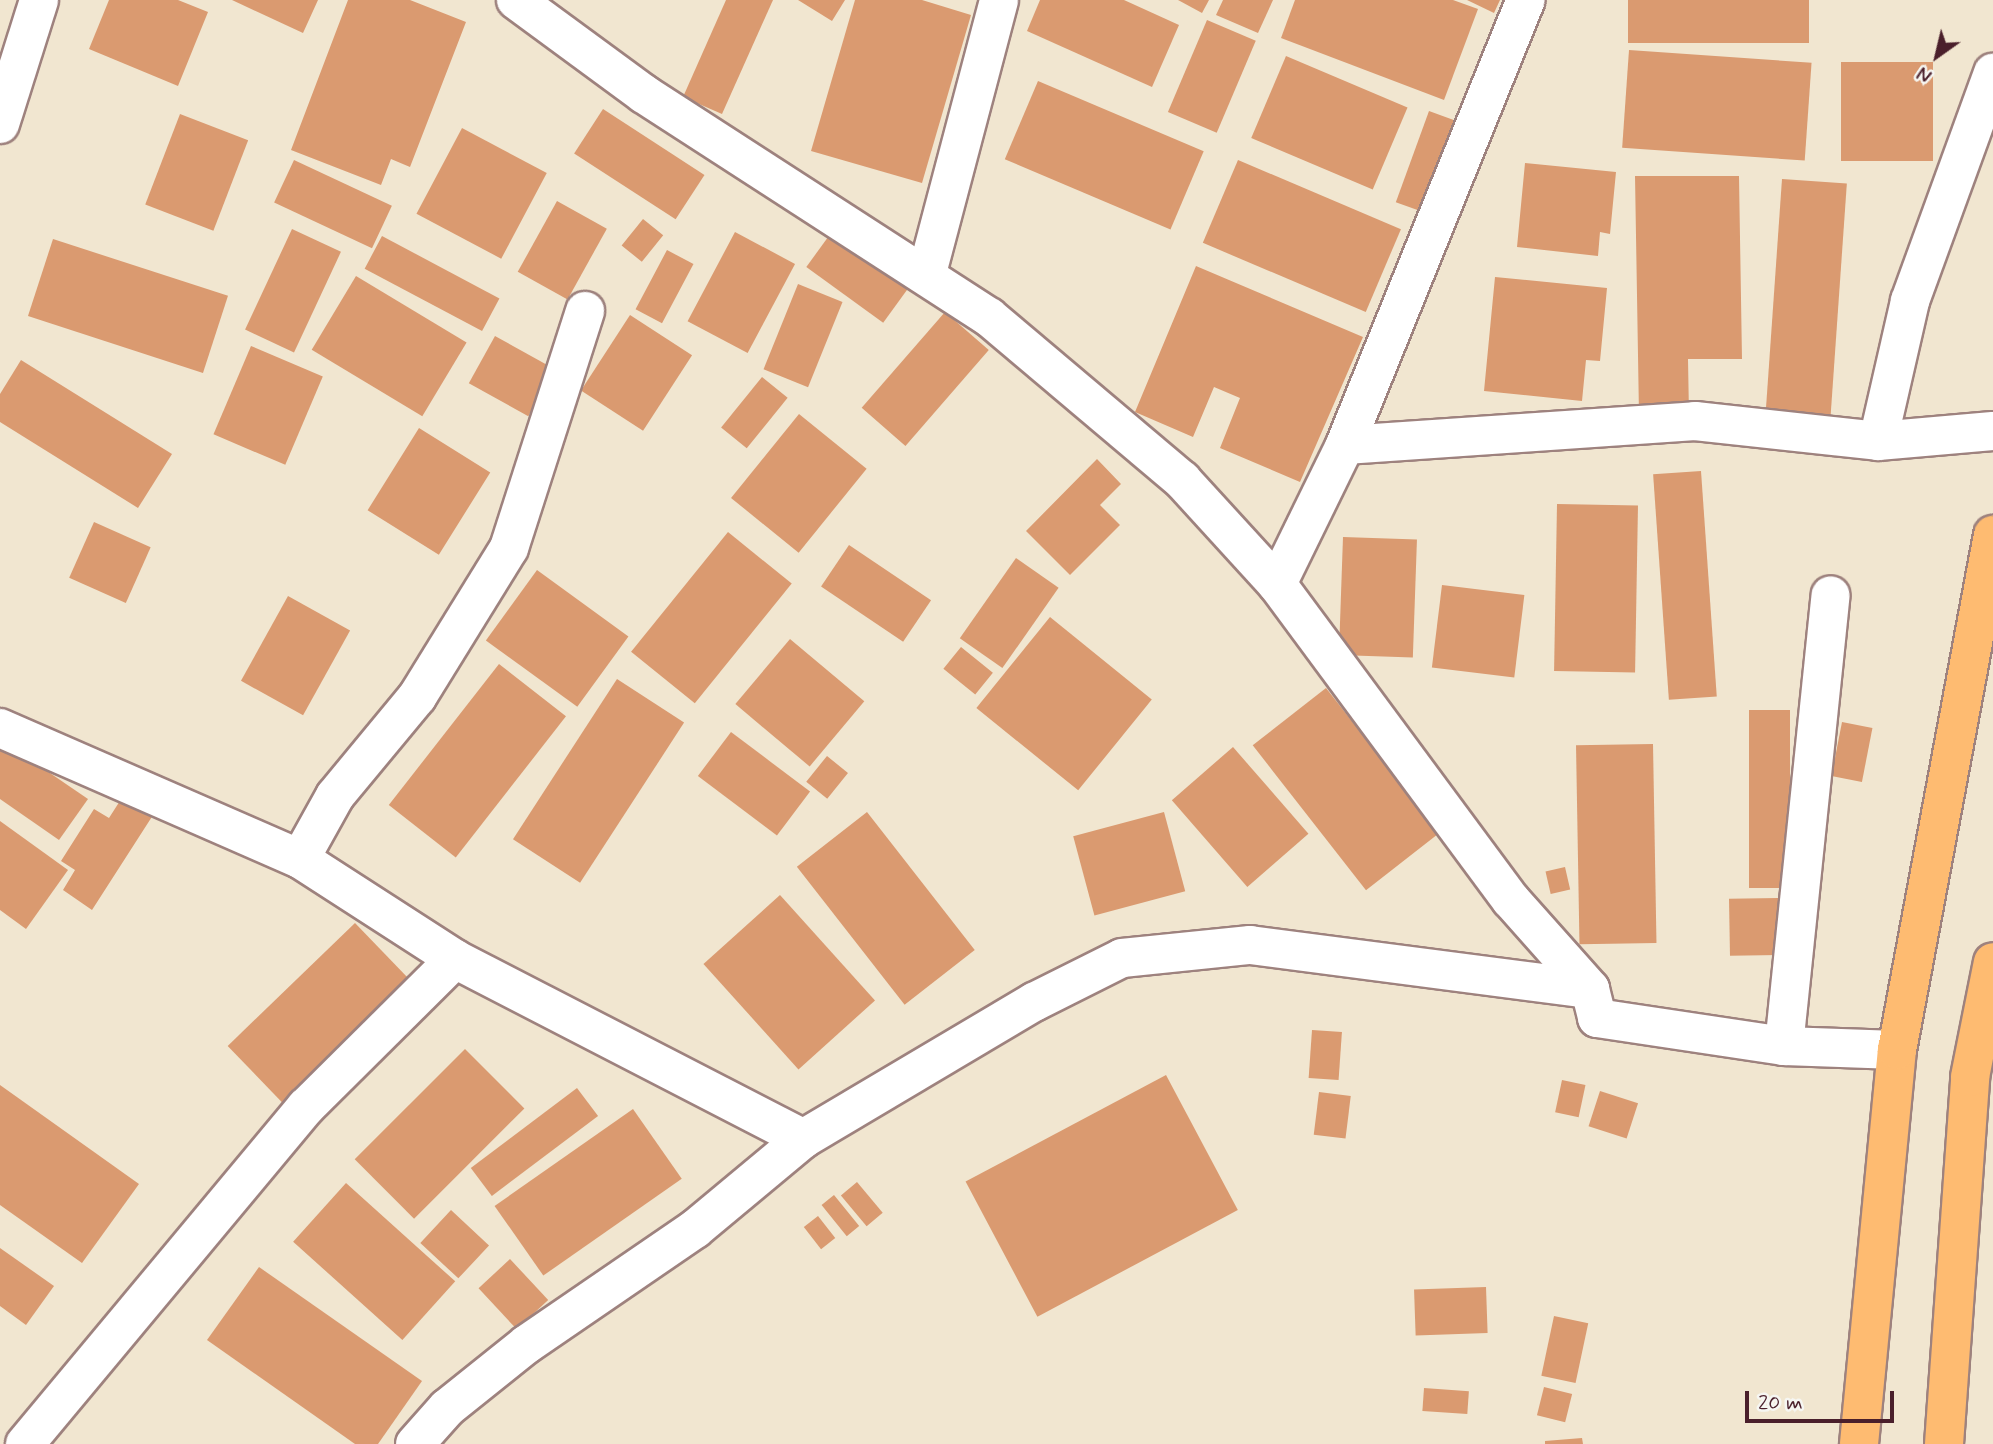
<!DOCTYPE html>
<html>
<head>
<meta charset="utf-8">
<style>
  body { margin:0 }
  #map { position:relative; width:1993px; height:1444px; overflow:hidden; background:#f1e6d0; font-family:Mynerve,sans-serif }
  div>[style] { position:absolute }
  .building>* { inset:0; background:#da9a70; transform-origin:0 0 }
  .roads { filter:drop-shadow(2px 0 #9e827e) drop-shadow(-2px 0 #9e827e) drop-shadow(0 2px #9e827e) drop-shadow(0 -2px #9e827e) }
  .minor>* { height:38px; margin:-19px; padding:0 19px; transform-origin:19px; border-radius:19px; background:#fff }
  .major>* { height:38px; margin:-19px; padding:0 19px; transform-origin:19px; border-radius:19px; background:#febb71 }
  span { translate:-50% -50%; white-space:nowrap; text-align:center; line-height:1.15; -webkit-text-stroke:7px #f6f6f2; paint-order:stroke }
  .north { position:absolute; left:1902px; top:21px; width:70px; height:70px; -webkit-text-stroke:5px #f6f6f2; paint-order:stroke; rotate:214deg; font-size:19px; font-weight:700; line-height:28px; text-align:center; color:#4a1f2b }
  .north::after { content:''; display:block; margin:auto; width:24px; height:32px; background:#4a1f2b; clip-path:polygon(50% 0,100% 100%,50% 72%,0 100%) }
  .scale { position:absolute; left:1745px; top:1391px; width:149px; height:32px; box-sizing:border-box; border:4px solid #4a1f2b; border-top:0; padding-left:9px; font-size:21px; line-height:24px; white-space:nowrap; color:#4a1f2b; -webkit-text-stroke:5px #f6f6f2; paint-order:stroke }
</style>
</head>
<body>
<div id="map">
  <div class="building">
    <div style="clip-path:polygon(109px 0,178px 0,208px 12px,178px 86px,89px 49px)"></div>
    <div style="clip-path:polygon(232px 0,318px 0,303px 33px)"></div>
    <div style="clip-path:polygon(348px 0,410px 0,466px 22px,410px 167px,391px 159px,381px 185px,291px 150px)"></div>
    <div style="clip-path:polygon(726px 0,773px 0,722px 114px,683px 97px)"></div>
    <div style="clip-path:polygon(798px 0,845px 0,832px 21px)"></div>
    <div style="clip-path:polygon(855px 0,922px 0,971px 15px,922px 183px,811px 151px)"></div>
    <div style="clip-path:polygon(1040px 0,1124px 0,1179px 25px,1152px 87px,1027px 31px)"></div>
    <div style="clip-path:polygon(1178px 0,1209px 0,1202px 13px)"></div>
    <div style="clip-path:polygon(1223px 0,1273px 0,1258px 33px,1216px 15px)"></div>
    <div style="clip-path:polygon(1295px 0,1453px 0,1478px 9px,1444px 100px,1281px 38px)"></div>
    <div style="clip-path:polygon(1467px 0,1500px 0,1494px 13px)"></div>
    <div style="left:1628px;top:0;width:181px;height:43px"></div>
    <div style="left:1207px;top:20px;width:53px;height:100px;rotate:23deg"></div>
    <div style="left:1629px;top:50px;width:183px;height:98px;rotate:4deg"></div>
    <div style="left:1286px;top:56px;width:132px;height:89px;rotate:23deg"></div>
    <div style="left:1841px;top:62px;width:92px;height:99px"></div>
    <div style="left:1038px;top:81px;width:180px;height:85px;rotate:23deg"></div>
    <div style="left:603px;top:109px;width:121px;height:53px;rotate:33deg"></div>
    <div style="left:1429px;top:111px;width:35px;height:97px;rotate:20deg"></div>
    <div style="left:180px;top:114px;width:73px;height:97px;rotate:21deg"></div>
    <div style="left:462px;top:128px;width:96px;height:97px;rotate:28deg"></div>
    <div style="left:294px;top:160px;width:108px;height:47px;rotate:25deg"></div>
    <div style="left:1238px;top:160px;width:177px;height:90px;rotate:23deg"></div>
    <div style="clip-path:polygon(1525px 163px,1616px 172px,1610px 234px,1600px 232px,1598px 256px,1517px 247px)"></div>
    <div style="clip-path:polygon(1635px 176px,1739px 176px,1742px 359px,1688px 359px,1689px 415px,1639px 415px)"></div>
    <div style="left:1782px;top:179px;width:65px;height:236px;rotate:4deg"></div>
    <div style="left:557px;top:201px;width:57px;height:81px;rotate:29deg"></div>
    <div style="left:643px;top:219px;width:26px;height:34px;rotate:39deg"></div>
    <div style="left:292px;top:229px;width:54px;height:111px;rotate:25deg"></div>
    <div style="left:735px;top:232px;width:68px;height:101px;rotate:28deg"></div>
    <div style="left:831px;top:233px;width:95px;height:42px;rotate:36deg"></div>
    <div style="left:382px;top:236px;width:133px;height:37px;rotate:28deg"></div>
    <div style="left:53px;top:239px;width:184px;height:81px;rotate:18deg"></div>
    <div style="left:667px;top:250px;width:30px;height:67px;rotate:28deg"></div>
    <div style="clip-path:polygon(1196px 266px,1363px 337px,1300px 482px,1220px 448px,1240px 398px,1214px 387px,1193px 437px,1135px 412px)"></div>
    <div style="left:356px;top:276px;width:129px;height:86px;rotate:31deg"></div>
    <div style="clip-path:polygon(1495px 277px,1607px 288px,1600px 361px,1586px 360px,1582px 401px,1484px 391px)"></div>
    <div style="left:798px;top:284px;width:48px;height:92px;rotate:22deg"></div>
    <div style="left:945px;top:312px;width:58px;height:127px;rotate:41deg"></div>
    <div style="left:630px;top:315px;width:74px;height:90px;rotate:33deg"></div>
    <div style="left:495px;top:336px;width:68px;height:54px;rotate:29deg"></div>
    <div style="left:251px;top:346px;width:78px;height:96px;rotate:23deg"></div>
    <div style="clip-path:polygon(21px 360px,172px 454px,138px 508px,0 422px,0 394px)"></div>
    <div style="left:762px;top:377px;width:33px;height:65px;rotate:39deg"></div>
    <div style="left:799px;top:414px;width:87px;height:108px;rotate:39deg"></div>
    <div style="left:419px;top:428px;width:84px;height:97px;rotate:32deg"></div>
    <div style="clip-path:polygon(1097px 459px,1121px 484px,1100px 505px,1120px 525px,1070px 575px,1026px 531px)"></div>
    <div style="left:1701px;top:471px;width:226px;height:48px;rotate:86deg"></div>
    <div style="left:1557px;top:504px;width:81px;height:167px;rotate:1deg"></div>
    <div style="left:94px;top:522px;width:62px;height:61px;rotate:24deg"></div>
    <div style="left:728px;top:532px;width:82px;height:154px;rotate:39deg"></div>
    <div style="left:1343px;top:537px;width:74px;height:118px;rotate:2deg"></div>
    <div style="left:849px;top:545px;width:99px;height:50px;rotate:34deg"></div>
    <div style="left:1016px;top:558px;width:52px;height:98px;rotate:35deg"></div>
    <div style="left:537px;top:570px;width:113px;height:87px;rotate:36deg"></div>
    <div style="left:1442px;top:585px;width:83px;height:83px;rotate:7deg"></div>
    <div style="left:288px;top:596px;width:71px;height:97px;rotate:29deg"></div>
    <div style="left:1050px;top:617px;width:131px;height:117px;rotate:39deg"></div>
    <div style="left:790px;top:639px;width:97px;height:85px;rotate:40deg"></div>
    <div style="left:961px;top:647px;width:41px;height:28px;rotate:39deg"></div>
    <div style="left:499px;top:664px;width:85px;height:179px;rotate:38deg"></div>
    <div style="left:617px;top:679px;width:80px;height:191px;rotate:33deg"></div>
    <div style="left:1326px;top:688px;width:184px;height:93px;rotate:52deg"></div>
    <div style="left:1749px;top:710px;width:41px;height:178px"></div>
    <div style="left:1842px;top:722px;width:31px;height:55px;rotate:11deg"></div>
    <div style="left:731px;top:732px;width:99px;height:55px;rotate:37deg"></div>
    <div style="clip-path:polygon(0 739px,88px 799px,59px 840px,0 799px)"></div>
    <div style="left:1653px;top:744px;width:199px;height:77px;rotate:89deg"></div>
    <div style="left:1233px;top:747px;width:115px;height:81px;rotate:49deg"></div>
    <div style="left:827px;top:756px;width:27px;height:33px;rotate:39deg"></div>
    <div style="clip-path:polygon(125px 793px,155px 812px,92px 910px,63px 890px,75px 870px,61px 861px,94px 809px,109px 818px)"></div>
    <div style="left:867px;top:812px;width:175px;height:89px;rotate:52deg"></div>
    <div style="left:1164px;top:812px;width:82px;height:94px;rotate:75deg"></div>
    <div style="clip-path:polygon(0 821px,68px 870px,26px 929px,0 910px)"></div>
    <div style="left:1565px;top:867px;width:23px;height:20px;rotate:77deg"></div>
    <div style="left:780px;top:895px;width:142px;height:103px;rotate:48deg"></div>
    <div style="left:1778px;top:898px;width:57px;height:49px;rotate:89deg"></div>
    <div style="left:355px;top:923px;width:84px;height:177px;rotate:46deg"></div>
    <div style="left:1312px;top:1030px;width:30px;height:48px;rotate:4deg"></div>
    <div style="left:465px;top:1049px;width:84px;height:156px;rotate:45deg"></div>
    <div style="left:1166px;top:1075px;width:153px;height:227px;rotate:62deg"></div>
    <div style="left:1562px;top:1080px;width:24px;height:33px;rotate:12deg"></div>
    <div style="clip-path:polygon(0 1085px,139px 1184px,82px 1263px,0 1205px)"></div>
    <div style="left:577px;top:1088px;width:35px;height:133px;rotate:53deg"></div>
    <div style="left:1600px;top:1091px;width:40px;height:37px;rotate:18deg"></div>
    <div style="left:1319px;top:1092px;width:32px;height:43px;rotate:7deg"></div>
    <div style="left:633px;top:1109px;width:85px;height:169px;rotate:55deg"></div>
    <div style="left:857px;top:1182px;width:40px;height:21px;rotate:50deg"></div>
    <div style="left:346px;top:1183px;width:147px;height:79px;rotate:42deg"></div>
    <div style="left:834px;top:1195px;width:40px;height:16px;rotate:51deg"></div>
    <div style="left:451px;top:1210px;width:52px;height:45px;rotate:43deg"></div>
    <div style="left:818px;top:1216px;width:28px;height:18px;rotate:52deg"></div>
    <div style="clip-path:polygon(0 1248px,54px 1286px,26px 1325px,0 1306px)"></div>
    <div style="left:510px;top:1259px;width:56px;height:43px;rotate:47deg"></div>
    <div style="clip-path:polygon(259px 1267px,422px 1381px,378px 1444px,355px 1444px,207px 1340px)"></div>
    <div style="left:1486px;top:1287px;width:46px;height:72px;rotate:88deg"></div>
    <div style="left:1554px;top:1316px;width:35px;height:61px;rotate:12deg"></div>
    <div style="left:1544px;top:1387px;width:29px;height:29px;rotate:14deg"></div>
    <div style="left:1424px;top:1388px;width:45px;height:23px;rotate:4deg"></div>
    <div style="clip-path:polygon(1582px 1438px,1583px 1444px,1545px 1444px,1545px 1441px)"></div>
  </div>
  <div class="roads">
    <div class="minor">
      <div style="left:516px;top:0;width:159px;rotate:36.3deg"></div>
      <div style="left:644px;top:94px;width:411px;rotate:32.9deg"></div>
      <div style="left:989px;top:317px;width:253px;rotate:40.2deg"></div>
      <div style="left:1182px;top:480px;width:141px;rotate:47.6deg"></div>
      <div style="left:1277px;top:584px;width:393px;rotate:53.5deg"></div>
      <div style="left:1511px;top:900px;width:119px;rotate:48.4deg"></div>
      <div style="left:1590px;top:989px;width:30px;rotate:76deg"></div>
      <div style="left:1597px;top:1018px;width:189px;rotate:8.5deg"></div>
      <div style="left:1784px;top:1046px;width:113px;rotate:2deg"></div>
      <div style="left:0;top:124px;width:130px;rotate:-72.5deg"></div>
      <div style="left:927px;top:273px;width:282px;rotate:-75.2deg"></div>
      <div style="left:1878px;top:441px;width:144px;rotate:-77.1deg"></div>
      <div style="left:1910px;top:301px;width:243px;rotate:-70deg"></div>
      <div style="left:1345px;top:445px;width:351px;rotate:-3.9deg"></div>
      <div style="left:1695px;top:421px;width:184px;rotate:6.2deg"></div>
      <div style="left:1878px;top:441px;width:115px;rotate:-5deg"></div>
      <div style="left:1277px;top:584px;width:155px;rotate:-63.9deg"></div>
      <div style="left:1345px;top:445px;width:480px;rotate:-67.9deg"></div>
      <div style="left:0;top:728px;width:327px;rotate:23.6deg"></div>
      <div style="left:300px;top:859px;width:184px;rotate:32.8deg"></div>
      <div style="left:455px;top:959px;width:392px;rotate:27.3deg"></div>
      <div style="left:300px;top:859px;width:72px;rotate:-60.9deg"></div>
      <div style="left:335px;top:796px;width:129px;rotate:-50.4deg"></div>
      <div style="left:417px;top:697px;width:175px;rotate:-58.3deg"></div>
      <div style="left:509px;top:548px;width:249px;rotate:-72.2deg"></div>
      <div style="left:1784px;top:1046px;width:453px;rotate:-84.1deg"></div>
      <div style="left:25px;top:1444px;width:439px;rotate:-50.2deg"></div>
      <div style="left:306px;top:1107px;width:210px;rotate:-44.8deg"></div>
      <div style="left:415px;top:1444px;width:48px;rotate:-48.4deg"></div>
      <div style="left:447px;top:1408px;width:102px;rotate:-38.7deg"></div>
      <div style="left:527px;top:1344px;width:204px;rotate:-34.4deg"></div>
      <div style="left:695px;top:1229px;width:141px;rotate:-39.8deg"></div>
      <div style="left:803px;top:1139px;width:269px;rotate:-30.7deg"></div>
      <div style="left:1034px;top:1002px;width:98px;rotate:-26.6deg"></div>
      <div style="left:1122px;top:958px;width:129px;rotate:-5.8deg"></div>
      <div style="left:1250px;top:945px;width:343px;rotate:7.4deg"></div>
    </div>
    <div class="major">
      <div style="left:1859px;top:1444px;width:396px;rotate:-84.5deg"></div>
      <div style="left:1897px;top:1050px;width:524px;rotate:-79.44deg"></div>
      <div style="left:1944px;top:1444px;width:368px;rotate:-85.9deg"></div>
      <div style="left:1970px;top:1077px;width:117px;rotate:-78.7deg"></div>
    </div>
  </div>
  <div class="north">N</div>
  <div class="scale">20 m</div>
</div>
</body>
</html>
